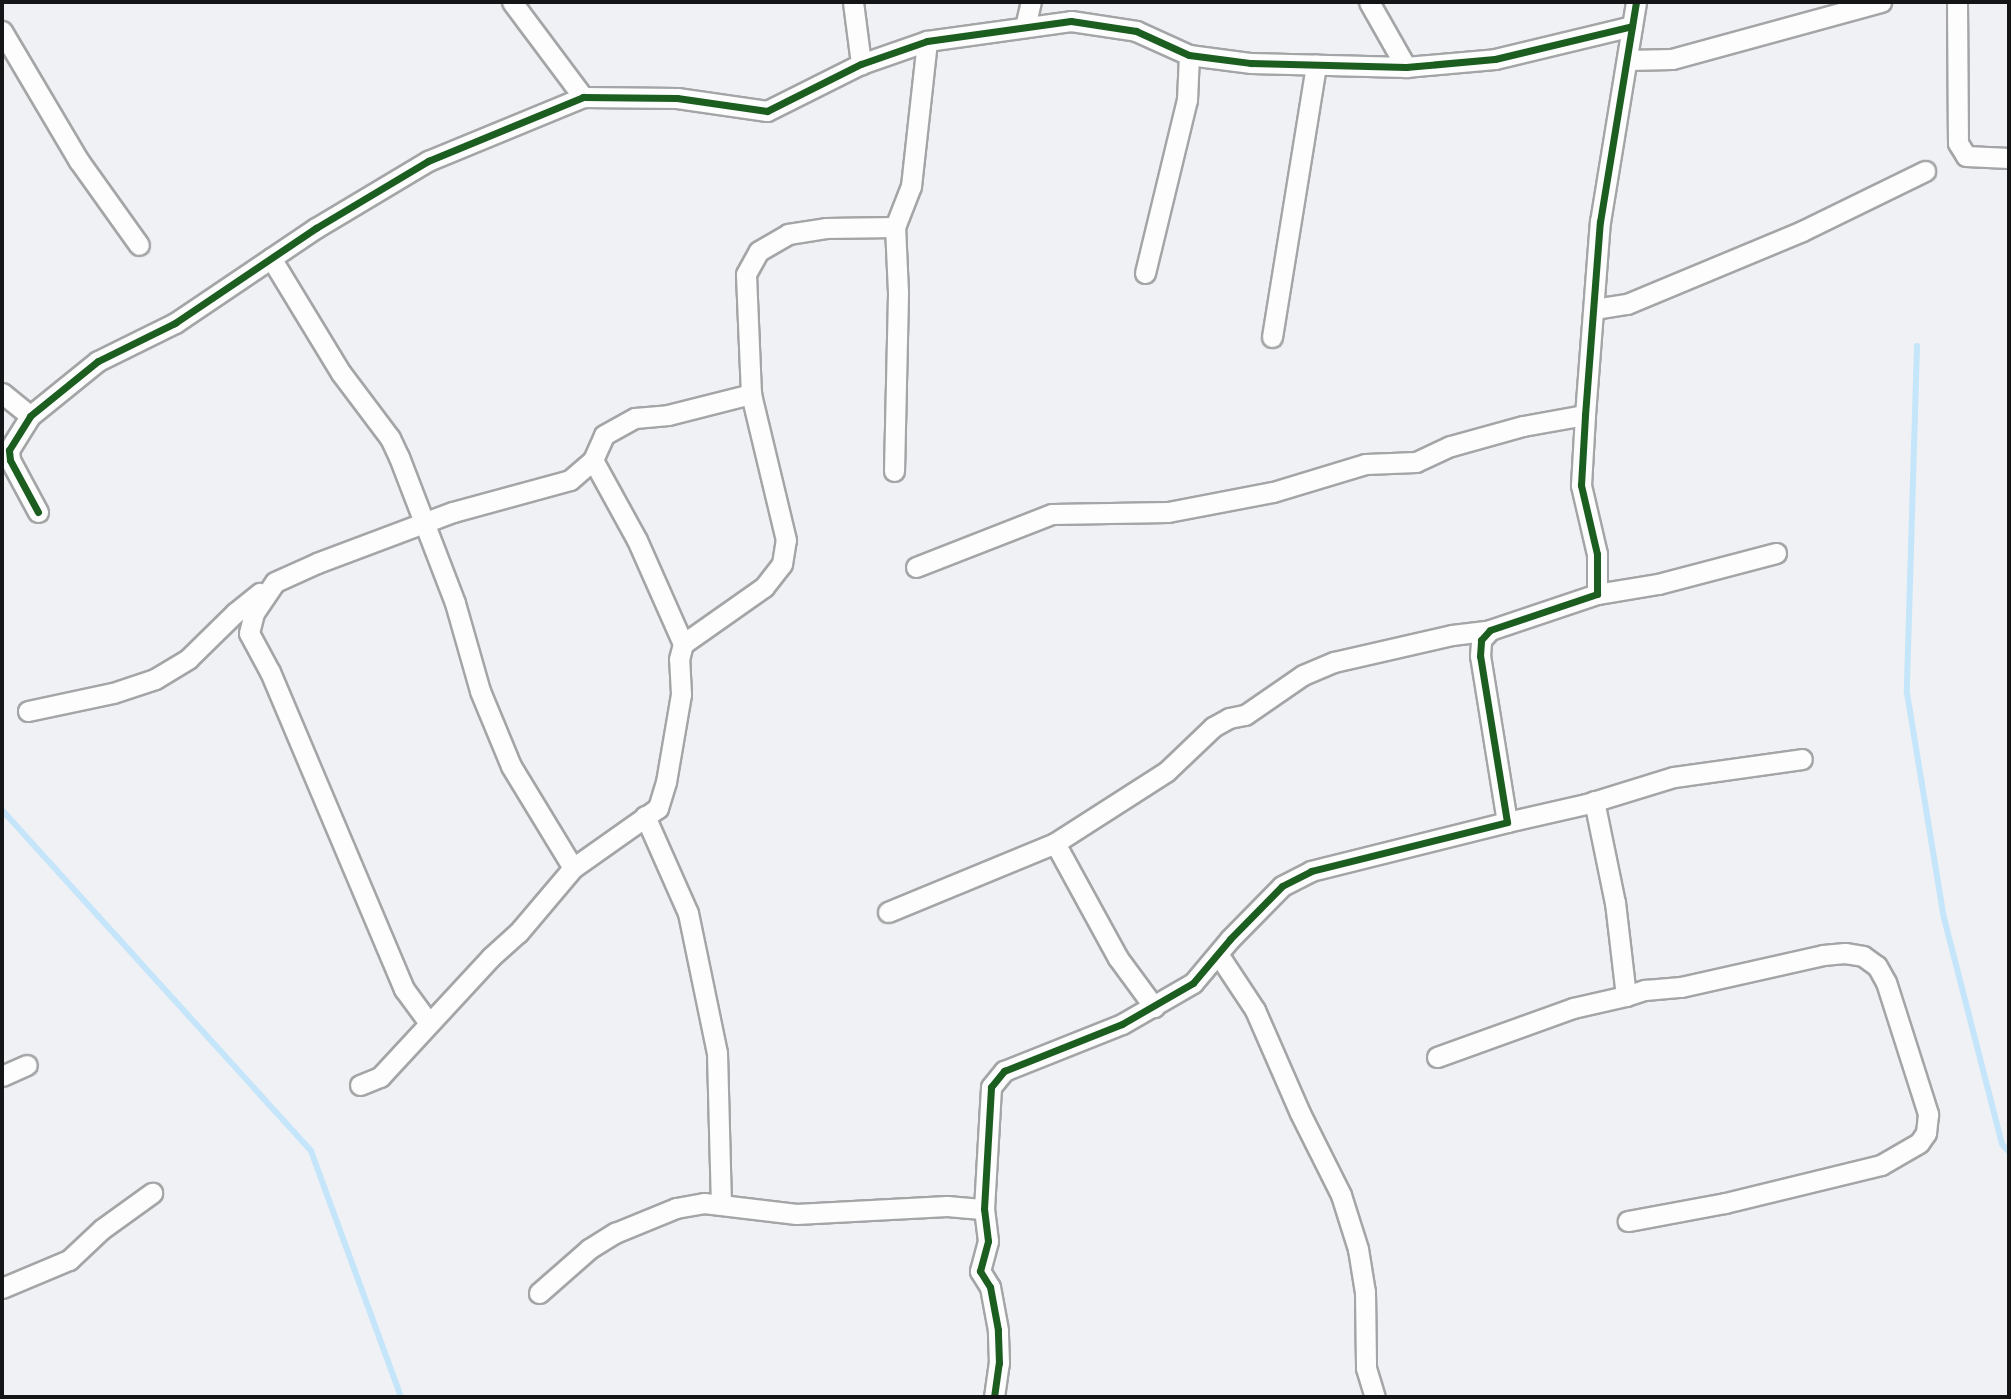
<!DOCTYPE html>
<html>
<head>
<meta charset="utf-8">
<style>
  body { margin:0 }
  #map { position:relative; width:2011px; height:1399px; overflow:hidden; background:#eff1f4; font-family:Arial,sans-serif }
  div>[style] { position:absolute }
  .stream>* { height:6px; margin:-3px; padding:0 3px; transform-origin:3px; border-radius:3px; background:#c5e5fa }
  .roads { filter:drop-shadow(2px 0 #a4a5a6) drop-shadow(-2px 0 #a4a5a6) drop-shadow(0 2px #a4a5a6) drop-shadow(0 -2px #a4a5a6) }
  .street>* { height:19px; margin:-9.5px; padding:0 9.5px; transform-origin:9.5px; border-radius:9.5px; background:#fdfdfd }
  .cycleway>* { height:7px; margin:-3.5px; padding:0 3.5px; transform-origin:3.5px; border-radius:3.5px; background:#1b5e20 }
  span { translate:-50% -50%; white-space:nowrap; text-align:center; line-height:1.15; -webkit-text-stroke:7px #eef0f5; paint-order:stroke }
  .frame { position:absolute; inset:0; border:4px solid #141516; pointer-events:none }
</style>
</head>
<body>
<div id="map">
  <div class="stream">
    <div style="left:1917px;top:346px;width:347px;rotate:91.7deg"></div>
    <div style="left:1907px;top:693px;width:228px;rotate:80.7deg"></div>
    <div style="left:1944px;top:918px;width:233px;rotate:75.6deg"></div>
    <div style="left:2002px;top:1144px;width:11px;rotate:49deg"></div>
    <div style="left:2px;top:810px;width:460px;rotate:47.8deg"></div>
    <div style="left:311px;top:1151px;width:262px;rotate:69.9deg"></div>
  </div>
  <div class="roads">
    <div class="street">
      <div style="left:512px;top:2px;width:119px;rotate:53.2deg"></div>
      <div style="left:853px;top:2px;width:63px;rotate:82.6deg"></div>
      <div style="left:1369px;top:2px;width:75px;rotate:60.4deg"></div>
      <div style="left:1957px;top:2px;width:141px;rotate:89.6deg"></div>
      <div style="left:1958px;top:143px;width:15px;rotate:58deg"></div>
      <div style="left:1966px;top:156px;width:43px;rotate:2.7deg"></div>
      <div style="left:1025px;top:27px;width:26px;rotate:-77deg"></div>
      <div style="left:2px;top:31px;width:151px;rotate:59.4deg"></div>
      <div style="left:79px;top:161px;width:103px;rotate:54.5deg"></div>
      <div style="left:1627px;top:60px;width:45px;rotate:-1.3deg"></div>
      <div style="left:1672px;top:59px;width:217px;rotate:-15.3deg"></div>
      <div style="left:271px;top:258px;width:135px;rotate:58.7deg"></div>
      <div style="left:341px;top:373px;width:81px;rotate:53deg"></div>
      <div style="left:390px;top:438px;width:21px;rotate:65deg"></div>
      <div style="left:399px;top:457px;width:156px;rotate:69deg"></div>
      <div style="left:455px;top:603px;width:91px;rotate:74.1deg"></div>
      <div style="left:480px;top:691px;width:81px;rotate:67.5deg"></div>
      <div style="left:511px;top:766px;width:119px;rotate:58.7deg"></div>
      <div style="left:1145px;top:273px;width:178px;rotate:-76.4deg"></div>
      <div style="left:1187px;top:100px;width:45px;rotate:-87.5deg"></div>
      <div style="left:1594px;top:309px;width:33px;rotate:-9deg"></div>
      <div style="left:1627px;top:304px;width:190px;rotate:-22.6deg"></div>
      <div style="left:1802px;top:231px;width:137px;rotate:-26deg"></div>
      <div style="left:1272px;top:337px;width:276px;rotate:-80.8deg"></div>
      <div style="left:2px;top:393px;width:36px;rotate:39deg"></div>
      <div style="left:593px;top:460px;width:91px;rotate:61.2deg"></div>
      <div style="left:637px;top:540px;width:114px;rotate:66.1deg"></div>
      <div style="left:894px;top:471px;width:179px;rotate:-88.7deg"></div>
      <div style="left:898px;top:292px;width:65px;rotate:-92.6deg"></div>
      <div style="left:38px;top:512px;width:59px;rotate:-118.3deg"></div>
      <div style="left:10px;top:460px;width:10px;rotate:-96deg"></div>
      <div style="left:9px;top:450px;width:40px;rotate:-58deg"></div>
      <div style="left:30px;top:416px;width:87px;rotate:-39deg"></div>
      <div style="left:98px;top:361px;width:86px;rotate:-26.3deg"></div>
      <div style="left:175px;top:323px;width:170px;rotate:-34deg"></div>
      <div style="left:316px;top:228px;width:131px;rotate:-30.9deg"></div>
      <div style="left:428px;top:161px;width:168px;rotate:-22.4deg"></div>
      <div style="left:583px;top:97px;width:94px;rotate:0.6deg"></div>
      <div style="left:677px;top:98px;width:91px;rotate:8.2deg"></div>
      <div style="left:767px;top:111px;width:105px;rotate:-26.6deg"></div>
      <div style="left:861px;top:64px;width:70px;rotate:-19.2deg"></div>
      <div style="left:927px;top:41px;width:145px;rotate:-7.9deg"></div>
      <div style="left:1071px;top:21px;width:66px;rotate:8.7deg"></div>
      <div style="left:1136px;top:31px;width:58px;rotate:24.4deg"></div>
      <div style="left:1189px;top:55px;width:63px;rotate:7.4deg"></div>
      <div style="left:1251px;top:63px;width:155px;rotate:1.5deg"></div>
      <div style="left:1406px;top:67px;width:89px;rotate:-5.1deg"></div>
      <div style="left:1495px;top:59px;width:141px;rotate:-13.5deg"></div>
      <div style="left:916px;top:567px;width:146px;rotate:-21.3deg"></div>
      <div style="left:1052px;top:514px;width:116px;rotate:-1deg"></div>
      <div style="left:1168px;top:512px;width:107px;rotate:-10.8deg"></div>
      <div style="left:1273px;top:492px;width:97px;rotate:-16.8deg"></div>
      <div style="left:1366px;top:464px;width:50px;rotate:-2.3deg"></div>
      <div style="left:1416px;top:462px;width:38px;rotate:-25deg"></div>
      <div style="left:1451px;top:446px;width:75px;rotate:-15.5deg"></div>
      <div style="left:1523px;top:426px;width:63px;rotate:-10.1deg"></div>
      <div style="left:1597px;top:594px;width:62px;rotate:-9.3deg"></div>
      <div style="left:1658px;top:584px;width:122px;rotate:-14.7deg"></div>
      <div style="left:28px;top:711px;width:87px;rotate:-12deg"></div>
      <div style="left:113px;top:693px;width:44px;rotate:-18.4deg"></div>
      <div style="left:155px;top:679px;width:39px;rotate:-31deg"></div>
      <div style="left:188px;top:659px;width:66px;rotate:-44.4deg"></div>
      <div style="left:235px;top:613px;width:32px;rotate:-39deg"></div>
      <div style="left:645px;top:816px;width:106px;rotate:66.1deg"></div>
      <div style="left:688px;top:913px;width:143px;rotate:78.3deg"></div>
      <div style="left:717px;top:1053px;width:152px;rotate:88.5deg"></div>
      <div style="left:1507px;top:822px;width:81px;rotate:-12.8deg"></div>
      <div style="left:1586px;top:804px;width:92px;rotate:-17.1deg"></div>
      <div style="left:1674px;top:777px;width:129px;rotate:-8deg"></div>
      <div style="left:1055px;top:843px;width:131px;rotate:61.3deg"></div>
      <div style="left:1118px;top:958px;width:61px;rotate:53.7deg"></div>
      <div style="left:888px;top:912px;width:181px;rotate:-22.4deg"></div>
      <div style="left:1055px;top:843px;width:133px;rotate:-32.7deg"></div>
      <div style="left:1167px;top:771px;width:64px;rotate:-43.7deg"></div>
      <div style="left:1213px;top:727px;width:18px;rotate:-29deg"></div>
      <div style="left:1229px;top:718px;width:16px;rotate:-11deg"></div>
      <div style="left:1245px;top:715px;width:70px;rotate:-34.6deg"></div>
      <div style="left:1303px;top:675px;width:34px;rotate:-23deg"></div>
      <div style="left:1334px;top:662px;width:121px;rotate:-12.9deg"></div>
      <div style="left:1452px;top:635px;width:38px;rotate:-7deg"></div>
      <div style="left:1218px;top:954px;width:67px;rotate:56.5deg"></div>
      <div style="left:1255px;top:1010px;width:112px;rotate:66.4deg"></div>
      <div style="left:1300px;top:1113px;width:92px;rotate:63.4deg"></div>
      <div style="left:1341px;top:1195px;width:57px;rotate:72.5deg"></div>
      <div style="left:1358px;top:1249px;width:44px;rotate:80.8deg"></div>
      <div style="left:1365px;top:1292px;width:76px;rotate:89.2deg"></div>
      <div style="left:1366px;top:1368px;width:30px;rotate:73deg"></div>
      <div style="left:1626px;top:996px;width:20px;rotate:-18deg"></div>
      <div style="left:1645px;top:990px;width:36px;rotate:-5deg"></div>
      <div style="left:1681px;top:987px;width:146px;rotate:-12.7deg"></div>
      <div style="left:1823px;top:955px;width:22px;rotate:-5deg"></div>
      <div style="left:1845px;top:953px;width:18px;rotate:9deg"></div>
      <div style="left:1863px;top:956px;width:17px;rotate:36deg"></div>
      <div style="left:1877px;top:966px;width:18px;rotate:61deg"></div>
      <div style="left:1886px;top:982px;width:139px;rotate:72.3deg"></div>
      <div style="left:1928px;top:1114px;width:19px;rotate:96deg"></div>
      <div style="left:1926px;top:1133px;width:12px;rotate:125deg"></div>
      <div style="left:1919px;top:1143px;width:44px;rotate:149.9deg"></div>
      <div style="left:1881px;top:1165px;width:161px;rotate:166.3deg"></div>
      <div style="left:1725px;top:1203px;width:99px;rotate:169.5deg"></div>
      <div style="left:429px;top:1023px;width:42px;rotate:-126.3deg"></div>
      <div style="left:404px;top:989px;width:344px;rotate:-112.9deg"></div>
      <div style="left:270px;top:672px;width:44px;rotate:-118.3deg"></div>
      <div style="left:249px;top:633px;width:21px;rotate:-76deg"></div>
      <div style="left:254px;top:613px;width:37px;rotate:-56deg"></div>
      <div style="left:275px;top:582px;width:46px;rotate:-24.3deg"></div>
      <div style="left:317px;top:563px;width:145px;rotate:-20.6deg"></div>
      <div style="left:453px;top:512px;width:121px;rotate:-15.3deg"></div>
      <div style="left:570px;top:480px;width:30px;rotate:-41deg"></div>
      <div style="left:593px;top:460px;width:27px;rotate:-66deg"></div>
      <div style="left:604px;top:435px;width:35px;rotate:-29deg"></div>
      <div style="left:635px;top:418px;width:33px;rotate:-5deg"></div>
      <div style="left:668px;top:415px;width:86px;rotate:-14.2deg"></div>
      <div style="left:751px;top:394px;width:120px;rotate:-92.4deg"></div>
      <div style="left:746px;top:274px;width:26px;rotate:-61deg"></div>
      <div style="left:759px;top:251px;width:34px;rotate:-30deg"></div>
      <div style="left:788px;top:234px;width:38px;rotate:-9deg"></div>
      <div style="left:826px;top:228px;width:69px;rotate:-0.8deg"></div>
      <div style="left:895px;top:227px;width:44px;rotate:-68.7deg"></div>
      <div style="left:911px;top:186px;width:146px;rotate:-83.7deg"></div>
      <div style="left:1437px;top:1057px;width:145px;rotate:-19.8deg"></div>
      <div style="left:1573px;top:1008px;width:54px;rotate:-12.8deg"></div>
      <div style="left:1626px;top:996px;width:94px;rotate:-96.7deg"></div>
      <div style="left:1615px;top:903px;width:104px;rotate:-101.6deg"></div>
      <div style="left:2px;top:1076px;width:27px;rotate:-24deg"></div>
      <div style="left:360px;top:1085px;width:22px;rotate:-22deg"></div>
      <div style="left:380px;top:1077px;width:163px;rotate:-47.2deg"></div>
      <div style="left:491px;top:957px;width:36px;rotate:-42deg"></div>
      <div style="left:518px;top:933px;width:85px;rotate:-49.8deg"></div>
      <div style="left:573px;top:868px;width:104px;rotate:-35.2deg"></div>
      <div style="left:658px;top:808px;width:27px;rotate:-73deg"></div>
      <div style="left:666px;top:782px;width:89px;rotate:-80.3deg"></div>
      <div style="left:681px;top:694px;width:35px;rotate:-93deg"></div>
      <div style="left:679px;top:659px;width:16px;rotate:-75deg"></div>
      <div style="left:683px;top:644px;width:99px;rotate:-35.1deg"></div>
      <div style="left:764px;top:587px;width:29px;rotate:-52deg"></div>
      <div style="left:782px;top:564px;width:24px;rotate:-81deg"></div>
      <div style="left:786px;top:540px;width:150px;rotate:-103.5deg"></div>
      <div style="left:2px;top:1288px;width:73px;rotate:-22.7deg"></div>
      <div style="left:69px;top:1260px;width:45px;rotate:-43.2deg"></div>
      <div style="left:102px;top:1229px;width:62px;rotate:-35.8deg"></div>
      <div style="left:539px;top:1293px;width:67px;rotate:-41.3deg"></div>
      <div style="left:589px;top:1249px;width:31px;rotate:-32deg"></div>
      <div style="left:615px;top:1233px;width:66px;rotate:-22.3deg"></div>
      <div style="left:676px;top:1208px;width:28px;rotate:-10deg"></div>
      <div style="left:704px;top:1203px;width:93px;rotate:6.8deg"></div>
      <div style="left:796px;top:1214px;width:151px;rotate:-3deg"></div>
      <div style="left:947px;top:1206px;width:37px;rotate:5deg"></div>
      <div style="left:994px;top:1397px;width:34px;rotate:-82deg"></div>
      <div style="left:999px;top:1363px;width:33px;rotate:-92deg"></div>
      <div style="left:998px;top:1330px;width:44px;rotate:-100.5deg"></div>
      <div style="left:990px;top:1287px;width:19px;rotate:-122deg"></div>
      <div style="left:980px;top:1271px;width:31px;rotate:-75deg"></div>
      <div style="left:988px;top:1241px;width:32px;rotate:-97deg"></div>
      <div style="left:984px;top:1209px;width:122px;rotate:-86.7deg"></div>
      <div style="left:991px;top:1087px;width:21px;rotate:-51deg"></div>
      <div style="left:1004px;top:1071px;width:127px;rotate:-21.7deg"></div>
      <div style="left:1122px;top:1024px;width:82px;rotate:-30deg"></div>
      <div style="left:1193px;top:983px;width:57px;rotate:-49.9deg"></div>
      <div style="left:1230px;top:939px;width:74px;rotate:-45.5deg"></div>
      <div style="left:1282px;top:886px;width:33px;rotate:-27deg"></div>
      <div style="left:1311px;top:871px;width:202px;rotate:-14deg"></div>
      <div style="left:1507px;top:822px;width:168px;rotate:-99.2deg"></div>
      <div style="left:1480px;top:656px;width:16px;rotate:-86deg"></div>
      <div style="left:1481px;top:640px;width:13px;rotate:-48deg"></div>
      <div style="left:1490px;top:630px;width:113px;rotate:-18.6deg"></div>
      <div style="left:1597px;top:594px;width:40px;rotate:-90deg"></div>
      <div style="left:1597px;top:554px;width:71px;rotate:-103.1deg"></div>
      <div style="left:1581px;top:485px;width:70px;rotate:-86.7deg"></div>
      <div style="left:1585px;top:415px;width:194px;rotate:-85.6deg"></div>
      <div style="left:1600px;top:222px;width:223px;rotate:-80.7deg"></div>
    </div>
  </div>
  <div class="cycleway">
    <div style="left:38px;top:512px;width:59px;rotate:-118.3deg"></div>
    <div style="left:10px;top:460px;width:10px;rotate:-96deg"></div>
    <div style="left:9px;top:450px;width:40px;rotate:-58deg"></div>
    <div style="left:30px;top:416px;width:87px;rotate:-39deg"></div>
    <div style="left:98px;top:361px;width:86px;rotate:-26.3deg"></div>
    <div style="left:175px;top:323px;width:170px;rotate:-34deg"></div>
    <div style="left:316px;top:228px;width:131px;rotate:-30.9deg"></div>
    <div style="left:428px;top:161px;width:168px;rotate:-22.4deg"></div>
    <div style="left:583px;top:97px;width:94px;rotate:0.6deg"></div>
    <div style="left:677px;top:98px;width:91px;rotate:8.2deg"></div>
    <div style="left:767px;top:111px;width:105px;rotate:-26.6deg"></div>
    <div style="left:861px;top:64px;width:70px;rotate:-19.2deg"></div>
    <div style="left:927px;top:41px;width:145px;rotate:-7.9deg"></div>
    <div style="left:1071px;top:21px;width:66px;rotate:8.7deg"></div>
    <div style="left:1136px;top:31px;width:58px;rotate:24.4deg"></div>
    <div style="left:1189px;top:55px;width:63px;rotate:7.4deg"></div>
    <div style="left:1251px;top:63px;width:155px;rotate:1.5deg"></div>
    <div style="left:1406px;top:67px;width:89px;rotate:-5.1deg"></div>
    <div style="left:1495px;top:59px;width:141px;rotate:-13.5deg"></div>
    <div style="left:994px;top:1397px;width:34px;rotate:-82deg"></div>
    <div style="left:999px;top:1363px;width:33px;rotate:-92deg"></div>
    <div style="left:998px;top:1330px;width:44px;rotate:-100.5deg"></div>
    <div style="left:990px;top:1287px;width:19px;rotate:-122deg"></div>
    <div style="left:980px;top:1271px;width:31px;rotate:-75deg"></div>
    <div style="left:988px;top:1241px;width:32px;rotate:-97deg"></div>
    <div style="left:984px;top:1209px;width:122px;rotate:-86.7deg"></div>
    <div style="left:991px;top:1087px;width:21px;rotate:-51deg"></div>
    <div style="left:1004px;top:1071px;width:127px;rotate:-21.7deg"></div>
    <div style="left:1122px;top:1024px;width:82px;rotate:-30deg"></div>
    <div style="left:1193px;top:983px;width:57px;rotate:-49.9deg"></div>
    <div style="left:1230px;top:939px;width:74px;rotate:-45.5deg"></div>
    <div style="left:1282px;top:886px;width:33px;rotate:-27deg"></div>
    <div style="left:1311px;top:871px;width:202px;rotate:-14deg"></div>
    <div style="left:1507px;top:822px;width:168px;rotate:-99.2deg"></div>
    <div style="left:1480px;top:656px;width:16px;rotate:-86deg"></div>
    <div style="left:1481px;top:640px;width:13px;rotate:-48deg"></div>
    <div style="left:1490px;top:630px;width:113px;rotate:-18.6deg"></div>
    <div style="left:1597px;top:594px;width:40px;rotate:-90deg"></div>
    <div style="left:1597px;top:554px;width:71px;rotate:-103.1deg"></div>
    <div style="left:1581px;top:485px;width:70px;rotate:-86.7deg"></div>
    <div style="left:1585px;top:415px;width:194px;rotate:-85.6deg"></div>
    <div style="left:1600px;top:222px;width:223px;rotate:-80.7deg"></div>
  </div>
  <div class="frame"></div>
</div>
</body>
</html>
